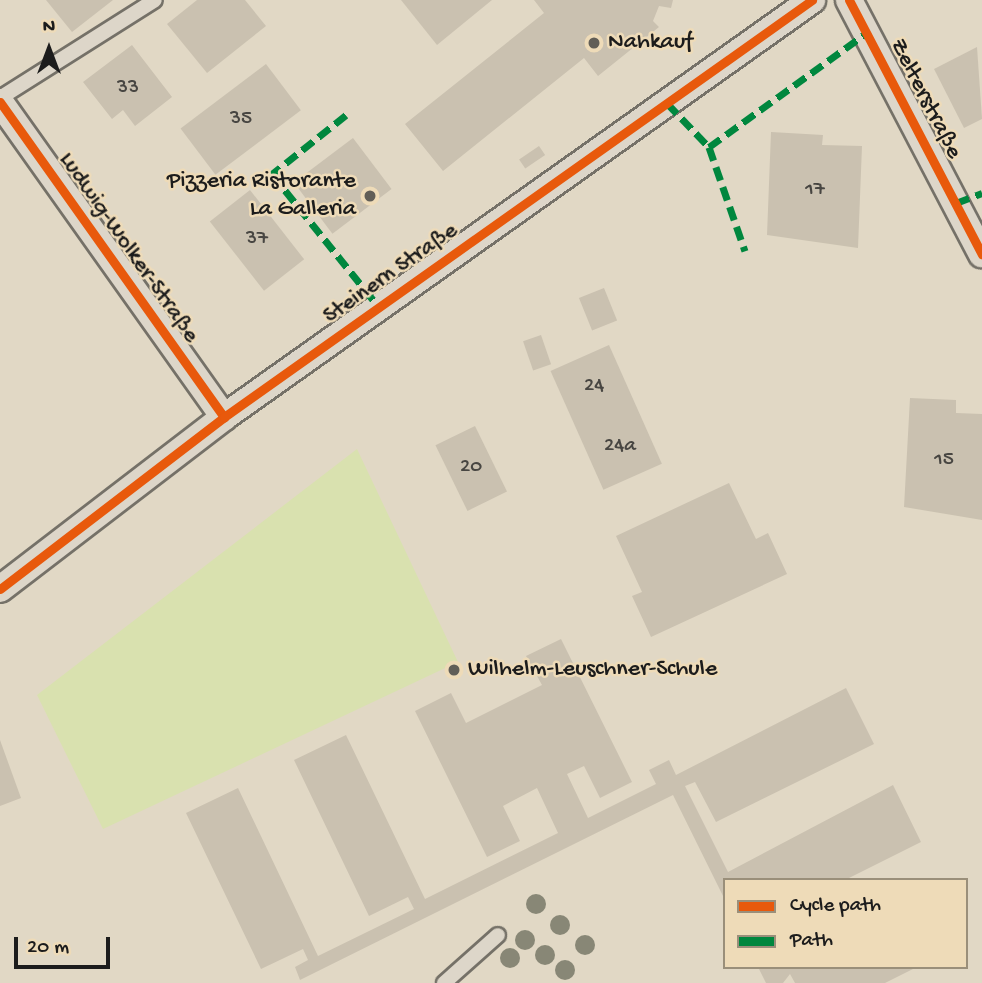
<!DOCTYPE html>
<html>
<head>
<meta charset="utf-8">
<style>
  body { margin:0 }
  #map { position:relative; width:982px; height:983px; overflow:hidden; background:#e1d8c5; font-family:"Gochi Hand",sans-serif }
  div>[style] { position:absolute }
  .green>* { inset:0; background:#d9e1af }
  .building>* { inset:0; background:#cac1b0; transform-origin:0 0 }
  .roads { filter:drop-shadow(2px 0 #757168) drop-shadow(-2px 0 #757168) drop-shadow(0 2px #757168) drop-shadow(0 -2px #757168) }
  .service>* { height:14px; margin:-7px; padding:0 7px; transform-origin:7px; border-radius:7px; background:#ddd6c9 }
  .minor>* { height:26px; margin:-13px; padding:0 13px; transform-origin:13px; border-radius:13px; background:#ddd6c9 }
  .quiet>* { height:7px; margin-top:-3.5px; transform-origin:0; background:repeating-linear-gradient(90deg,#00873e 0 14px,transparent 0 21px) }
  .cycleway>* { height:9px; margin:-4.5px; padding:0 4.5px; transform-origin:4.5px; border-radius:4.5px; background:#e8590c }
  .trees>* { width:20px; height:20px; margin:-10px; border-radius:50%; background:#888776 }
  .dots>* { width:19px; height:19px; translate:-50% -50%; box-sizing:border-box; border:4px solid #eedbb8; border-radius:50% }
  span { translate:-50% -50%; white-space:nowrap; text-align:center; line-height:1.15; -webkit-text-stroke:5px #eedbb8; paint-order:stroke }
  .number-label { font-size:21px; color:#484642 }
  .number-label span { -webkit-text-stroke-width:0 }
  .poi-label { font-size:24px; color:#1c1c1c }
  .left { translate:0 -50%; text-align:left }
  .right { translate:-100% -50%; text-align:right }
  .street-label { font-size:24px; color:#1c1c1c }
  .legend { position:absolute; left:723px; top:878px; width:245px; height:91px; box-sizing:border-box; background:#eedbb8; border:2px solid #9a8f7a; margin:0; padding:9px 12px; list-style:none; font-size:21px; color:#1c1c1c }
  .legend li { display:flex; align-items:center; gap:14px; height:35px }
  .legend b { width:35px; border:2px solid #9a8f7a }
  .north { position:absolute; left:14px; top:14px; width:70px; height:70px; -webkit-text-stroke:5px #eedbb8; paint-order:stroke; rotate:0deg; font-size:19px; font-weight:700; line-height:28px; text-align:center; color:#1c1c1c }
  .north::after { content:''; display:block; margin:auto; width:24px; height:32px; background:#1c1c1c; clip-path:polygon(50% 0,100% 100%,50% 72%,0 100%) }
  .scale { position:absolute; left:14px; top:937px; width:96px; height:32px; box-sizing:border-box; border:4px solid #1c1c1c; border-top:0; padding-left:9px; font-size:21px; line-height:24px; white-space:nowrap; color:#1c1c1c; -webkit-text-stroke:5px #eedbb8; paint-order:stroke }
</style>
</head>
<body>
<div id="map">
  <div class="green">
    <div style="clip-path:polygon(357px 449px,458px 662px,103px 829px,37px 695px)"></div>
  </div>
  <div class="building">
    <div style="clip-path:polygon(46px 0,113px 0,72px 32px)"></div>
    <div style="clip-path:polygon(197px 0,245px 0,266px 26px,207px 73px,167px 24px)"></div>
    <div style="clip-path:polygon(401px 0,492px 0,437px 45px)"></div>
    <div style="clip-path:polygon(534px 0,673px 0,671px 8px,659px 6px,653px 21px,659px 27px,598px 76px,584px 58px,443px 171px,405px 124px,544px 13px)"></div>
    <div style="clip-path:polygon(132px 45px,172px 97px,135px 126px,123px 110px,112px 119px,83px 82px)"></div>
    <div style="clip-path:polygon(977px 47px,982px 119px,964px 128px,934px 69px)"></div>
    <div style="left:266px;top:64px;width:58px;height:107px;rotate:53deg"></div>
    <div style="clip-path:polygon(771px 132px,823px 135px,822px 145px,862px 146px,858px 248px,767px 235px)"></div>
    <div style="left:353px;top:138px;width:64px;height:74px;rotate:53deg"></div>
    <div style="left:539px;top:146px;width:11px;height:24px;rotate:56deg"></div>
    <div style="left:250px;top:190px;width:88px;height:51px;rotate:52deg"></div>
    <div style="left:604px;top:288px;width:35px;height:27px;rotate:68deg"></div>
    <div style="left:541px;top:335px;width:31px;height:19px;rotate:71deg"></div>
    <div style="left:609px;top:345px;width:130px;height:64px;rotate:66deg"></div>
    <div style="clip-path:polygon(910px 398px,956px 400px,956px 413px,982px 414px,982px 520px,904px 507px)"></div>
    <div style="left:475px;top:426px;width:73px;height:44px;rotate:64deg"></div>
    <div style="clip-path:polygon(729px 483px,756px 539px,768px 533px,787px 574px,651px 637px,632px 596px,642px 592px,616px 536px)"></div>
    <div style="clip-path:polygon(561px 639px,632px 782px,600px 798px,584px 766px,567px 774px,588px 818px,656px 784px,649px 770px,669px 760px,676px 775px,846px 688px,874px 744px,716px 822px,695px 782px,685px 786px,728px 872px,893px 785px,921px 842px,845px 880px,725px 880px,725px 900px,673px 795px,300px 980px,295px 967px,308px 960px,303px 949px,261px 969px,186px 813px,238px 788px,318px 956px,414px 909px,408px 897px,369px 916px,294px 760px,346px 735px,425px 899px,558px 833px,537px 788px,503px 806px,520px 841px,487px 857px,415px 711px,451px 693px,466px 723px,542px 685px,526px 656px)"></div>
    <div style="clip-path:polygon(0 740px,21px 798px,0 806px)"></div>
    <div style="clip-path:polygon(758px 967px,775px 968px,917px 967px,885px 983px,795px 983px,790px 974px,783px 983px,766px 983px)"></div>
  </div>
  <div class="roads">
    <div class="service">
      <div style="left:0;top:98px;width:183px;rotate:-32.3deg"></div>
      <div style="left:444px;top:983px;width:72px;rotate:-41.6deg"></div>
    </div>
    <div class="minor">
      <div style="left:849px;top:0;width:287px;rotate:62.4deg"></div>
      <div style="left:0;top:102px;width:387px;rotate:54.6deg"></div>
      <div style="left:0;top:589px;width:282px;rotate:-37.5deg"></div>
      <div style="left:224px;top:417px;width:721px;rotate:-35.34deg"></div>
    </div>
  </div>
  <div class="quiet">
    <div style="left:667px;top:103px;width:61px;rotate:46.3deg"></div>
    <div style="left:709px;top:147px;width:198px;rotate:-35.9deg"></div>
    <div style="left:346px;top:115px;width:95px;rotate:141.4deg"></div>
    <div style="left:272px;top:174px;width:169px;rotate:51.2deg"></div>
    <div style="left:709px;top:147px;width:110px;rotate:70.9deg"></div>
    <div style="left:956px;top:203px;width:28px;rotate:-21deg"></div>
  </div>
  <div class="cycleway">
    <div style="left:849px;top:0;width:287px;rotate:62.4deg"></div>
    <div style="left:0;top:102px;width:387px;rotate:54.6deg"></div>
    <div style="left:0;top:589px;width:282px;rotate:-37.5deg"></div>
    <div style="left:224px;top:417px;width:721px;rotate:-35.34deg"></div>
  </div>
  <div class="trees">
    <div style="left:536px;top:904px"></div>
    <div style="left:560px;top:925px"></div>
    <div style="left:525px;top:940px"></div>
    <div style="left:585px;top:945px"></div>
    <div style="left:545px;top:955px"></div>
    <div style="left:510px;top:958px"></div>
    <div style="left:565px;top:970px"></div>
  </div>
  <div class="dots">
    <div style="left:594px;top:43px;background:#615e57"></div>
    <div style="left:370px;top:196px;background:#615e57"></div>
    <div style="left:454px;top:670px;background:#615e57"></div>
  </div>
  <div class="number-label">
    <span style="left:128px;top:89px">33</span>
    <span style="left:241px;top:120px">35</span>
    <span style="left:815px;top:191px">17</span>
    <span style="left:257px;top:240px">37</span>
    <span style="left:594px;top:387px">24</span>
    <span style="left:620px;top:447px">24a</span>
    <span style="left:944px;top:461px">15</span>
    <span style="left:471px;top:468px">20</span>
  </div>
  <div class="poi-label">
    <span class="left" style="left:608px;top:43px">Nahkauf</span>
    <span class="right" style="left:356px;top:196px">Pizzeria Ristorante<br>La Galleria</span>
    <span class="left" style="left:468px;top:670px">Wilhelm-Leuschner-Schule</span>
  </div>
  <div class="street-label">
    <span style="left:925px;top:99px;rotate:63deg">Zelterstraße</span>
    <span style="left:128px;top:248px;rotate:55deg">Ludwig-Wolker-Straße</span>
    <span style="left:391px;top:274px;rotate:-35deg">Steinern Straße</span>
  </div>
  <ul class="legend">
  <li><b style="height:9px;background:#e8590c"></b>Cycle path</li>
  <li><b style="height:9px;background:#00873e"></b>Path</li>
  </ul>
  <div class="north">N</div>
  <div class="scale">20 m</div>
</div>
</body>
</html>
